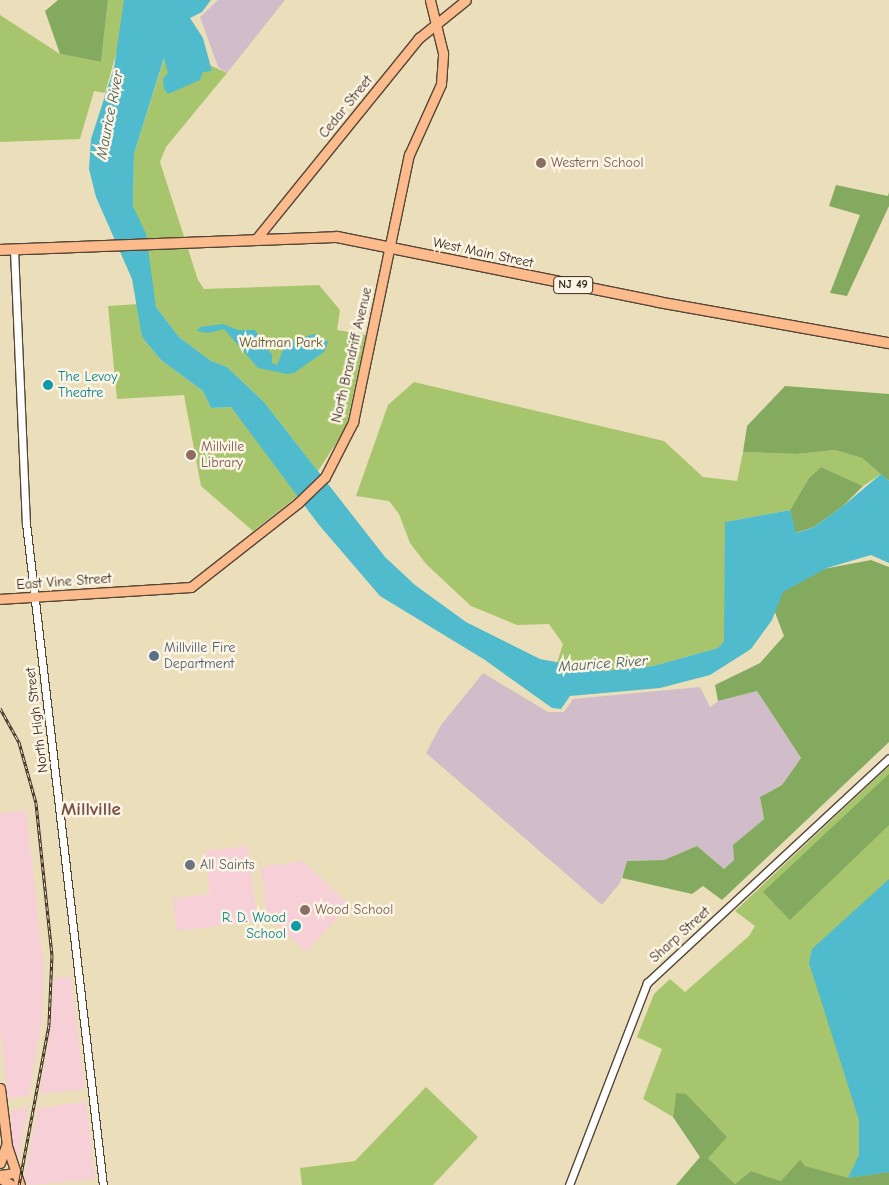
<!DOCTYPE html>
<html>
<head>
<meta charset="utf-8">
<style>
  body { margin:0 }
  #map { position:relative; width:889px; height:1185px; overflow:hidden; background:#ebdfbb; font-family:"Comic Neue",sans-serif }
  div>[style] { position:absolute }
  .built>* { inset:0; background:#f6cfd7 }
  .industrial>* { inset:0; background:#d1bdc9 }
  .green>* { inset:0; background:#a6c56d }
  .forest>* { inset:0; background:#84aa60 }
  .water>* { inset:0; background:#50bbcc }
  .roads { filter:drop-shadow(1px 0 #554536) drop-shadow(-1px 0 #554536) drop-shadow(0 1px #554536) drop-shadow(0 -1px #554536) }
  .minor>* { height:7px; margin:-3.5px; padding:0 3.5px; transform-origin:3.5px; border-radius:3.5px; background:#fff }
  .major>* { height:9px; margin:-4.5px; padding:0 4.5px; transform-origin:4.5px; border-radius:4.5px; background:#fbbb8d }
  .highway>* { height:10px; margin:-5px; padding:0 5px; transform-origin:5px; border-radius:5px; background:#fbbb8d }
  .rail>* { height:3px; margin-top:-1.5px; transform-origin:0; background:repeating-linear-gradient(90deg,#fcf5e5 0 4px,#3b2a1e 0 8px); box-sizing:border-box; border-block:1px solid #3b2a1e }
  .dots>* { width:14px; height:14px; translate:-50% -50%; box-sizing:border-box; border:2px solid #fcf5e5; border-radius:50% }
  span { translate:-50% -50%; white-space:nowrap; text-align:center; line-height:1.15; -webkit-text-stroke:5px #fcf5e5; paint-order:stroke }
  .shield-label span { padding:1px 4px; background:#fcf5e5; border:1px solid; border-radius:4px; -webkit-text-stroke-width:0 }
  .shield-label { font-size:12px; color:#3b2a1e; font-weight:700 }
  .street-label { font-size:14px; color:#3b2a1e }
  .education-label { font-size:14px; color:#785e54 }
  .left { translate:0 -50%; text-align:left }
  .park-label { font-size:14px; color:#5b5836 }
  .culture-label { font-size:14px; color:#0d838f }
  .right { translate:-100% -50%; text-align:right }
  .service-label { font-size:14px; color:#4e5e75 }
  .worship-label { font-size:14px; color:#5b616d }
  .water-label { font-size:15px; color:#425d5b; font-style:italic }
  .district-label { font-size:19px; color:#784f48; font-weight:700 }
</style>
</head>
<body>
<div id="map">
  <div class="built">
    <div style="clip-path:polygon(26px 810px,44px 969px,42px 1018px,29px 1096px,8px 1098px,0 1026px,0 813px)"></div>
    <div style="clip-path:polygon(248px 846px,257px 921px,177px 931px,173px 898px,210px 894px,205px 851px)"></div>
    <div style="clip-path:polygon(303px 861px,349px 905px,306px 952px,267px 915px,261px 867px)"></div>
    <div style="clip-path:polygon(71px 977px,85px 1089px,39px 1094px,49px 1041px,54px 978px)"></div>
    <div style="clip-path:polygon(86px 1102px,95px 1179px,30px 1185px,24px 1180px,38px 1108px)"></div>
    <div style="clip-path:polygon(28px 1107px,18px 1161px,10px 1140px,11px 1111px)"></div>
  </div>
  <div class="industrial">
    <div style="clip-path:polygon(218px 0,285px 0,227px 73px,218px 67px,200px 17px)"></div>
    <div style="clip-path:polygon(483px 673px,548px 712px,564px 712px,573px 699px,700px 687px,710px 707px,718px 701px,757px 691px,801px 758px,782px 785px,760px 797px,764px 819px,733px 845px,735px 860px,724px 869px,697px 846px,664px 860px,627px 861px,620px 883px,602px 905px,426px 753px,441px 725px)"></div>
  </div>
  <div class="green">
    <div style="clip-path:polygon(108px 0,131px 0,105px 93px,94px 91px,80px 139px,0 142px,0 15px,60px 54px,101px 62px)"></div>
    <div style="clip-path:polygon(186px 54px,227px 73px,166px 147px,160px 162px,198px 280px,204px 289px,319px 285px,340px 310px,337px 330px,366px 335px,346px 428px,318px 471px,264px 402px,227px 367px,211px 361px,179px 337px,156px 307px,146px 252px,133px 206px,134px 154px,165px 56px)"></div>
    <div style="clip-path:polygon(139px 304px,142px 337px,161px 360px,203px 391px,211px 408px,231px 407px,299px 495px,253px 531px,201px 486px,184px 395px,117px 399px,108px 306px)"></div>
    <div style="clip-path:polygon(414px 382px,664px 441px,703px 477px,737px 481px,743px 452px,797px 454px,835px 450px,862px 458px,881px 474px,863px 486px,821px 467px,809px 478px,790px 510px,725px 522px,726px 620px,724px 641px,718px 648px,653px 666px,603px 671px,557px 663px,563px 644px,549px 624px,517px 625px,471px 606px,426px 564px,410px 543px,399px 514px,389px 501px,356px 496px,388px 405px)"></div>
    <div style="clip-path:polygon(889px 766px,889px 1173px,875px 1174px,858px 1183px,805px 1166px,781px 1181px,751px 1171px,735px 1184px,708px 1158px,676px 1094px,673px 1117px,643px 1099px,662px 1049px,637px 1037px,654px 994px,670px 979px,685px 992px,749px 936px,755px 926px,735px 911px)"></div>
    <div style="clip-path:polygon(426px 1087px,478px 1137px,433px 1185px,302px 1185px,300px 1168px,355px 1161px)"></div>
  </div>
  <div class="forest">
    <div style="clip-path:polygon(58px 0,108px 0,101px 62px,60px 54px,45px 11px)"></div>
    <div style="clip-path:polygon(836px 185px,888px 196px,889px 192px,889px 206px,847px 296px,830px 293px,860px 215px,829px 206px)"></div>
    <div style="clip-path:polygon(785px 386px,889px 394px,889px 481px,862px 458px,835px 450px,797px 454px,743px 452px,747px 426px)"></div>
    <div style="clip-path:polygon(821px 467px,863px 486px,843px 506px,814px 527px,795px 533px,790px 510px,809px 478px)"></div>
    <div style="clip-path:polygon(871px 560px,889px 567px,889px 742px,722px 900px,703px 886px,692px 894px,622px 878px,627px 861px,664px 860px,697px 846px,724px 869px,734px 860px,733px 845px,764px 819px,760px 797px,782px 785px,801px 758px,757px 691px,718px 701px,715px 685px,760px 663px,784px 636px,771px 602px,797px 574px)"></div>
    <div style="clip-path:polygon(889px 774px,889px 825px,790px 920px,763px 892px)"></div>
    <div style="clip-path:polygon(676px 1093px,686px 1094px,727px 1137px,708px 1158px,735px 1184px,751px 1171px,781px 1181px,800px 1160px,805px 1166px,848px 1178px,889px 1172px,889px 1185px,676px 1185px,700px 1157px,673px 1117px)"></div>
  </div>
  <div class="water">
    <div style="clip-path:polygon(124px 0,211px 0,202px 12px,190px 18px,203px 38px,212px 71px,203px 72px,200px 80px,168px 94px,164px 89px,163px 79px,168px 73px,164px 58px,134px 154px,133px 206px,146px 234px,156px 307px,179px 337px,211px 361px,227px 367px,264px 402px,385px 557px,415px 585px,466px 622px,540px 659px,603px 671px,653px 666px,718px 648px,724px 641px,725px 522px,790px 510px,796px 533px,814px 527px,843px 506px,881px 474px,889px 481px,889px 563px,871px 555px,827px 568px,783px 592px,772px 620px,751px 649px,710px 675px,660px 688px,570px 696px,561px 709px,552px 708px,485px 660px,380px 596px,319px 525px,231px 407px,211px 408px,203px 391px,161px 360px,142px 337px,132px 279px,96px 197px,89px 169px,91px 139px,114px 68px)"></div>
    <div style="clip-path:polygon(223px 324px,238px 330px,255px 330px,272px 355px,272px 363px,277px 365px,283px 350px,296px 339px,315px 334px,328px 342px,324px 352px,294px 373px,287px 374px,258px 368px,224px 329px,208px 333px,197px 331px,200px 327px)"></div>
    <div style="clip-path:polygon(889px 879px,889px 1172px,848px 1178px,859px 1155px,859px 1120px,809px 963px,812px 949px)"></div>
  </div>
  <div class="roads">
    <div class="minor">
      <div style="left:14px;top:250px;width:273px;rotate:87.5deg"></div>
      <div style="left:26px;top:523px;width:666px;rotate:83.37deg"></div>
      <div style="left:569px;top:1185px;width:217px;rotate:-68.9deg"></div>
      <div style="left:647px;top:983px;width:330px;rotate:-42.9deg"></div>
    </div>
    <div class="major">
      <div style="left:256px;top:239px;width:259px;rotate:-51deg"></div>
      <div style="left:419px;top:38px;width:60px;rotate:-39deg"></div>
      <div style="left:0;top:599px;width:191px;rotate:-3.6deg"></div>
      <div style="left:191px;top:587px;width:136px;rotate:-38.1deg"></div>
      <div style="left:298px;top:503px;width:37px;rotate:-44deg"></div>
      <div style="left:325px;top:477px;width:62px;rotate:-63deg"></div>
      <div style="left:353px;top:422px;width:273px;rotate:-78.2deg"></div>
      <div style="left:409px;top:155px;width:78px;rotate:-65.7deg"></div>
      <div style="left:441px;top:84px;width:31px;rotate:-86deg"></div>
      <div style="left:443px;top:53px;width:55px;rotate:-103.8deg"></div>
      <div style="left:0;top:1088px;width:58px;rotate:83.1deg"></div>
      <div style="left:7px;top:1146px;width:41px;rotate:71.6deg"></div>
      <div style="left:0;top:1163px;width:18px;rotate:-71deg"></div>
      <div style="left:0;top:1175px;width:15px;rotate:-8deg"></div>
      <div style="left:0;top:1178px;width:13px;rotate:32deg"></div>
    </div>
    <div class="highway">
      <div style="left:0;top:250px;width:337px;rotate:-2.2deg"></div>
      <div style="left:337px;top:237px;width:328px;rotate:11.4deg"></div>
      <div style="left:658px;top:302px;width:235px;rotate:10.1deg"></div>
    </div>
  </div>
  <div class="rail">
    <div style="left:0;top:708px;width:39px;rotate:61deg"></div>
    <div style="left:19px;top:742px;width:63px;rotate:74.4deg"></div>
    <div style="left:36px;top:803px;width:153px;rotate:84deg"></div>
    <div style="left:52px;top:955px;width:70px;rotate:92.5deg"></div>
    <div style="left:49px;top:1025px;width:163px;rotate:100.6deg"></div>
  </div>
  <div class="dots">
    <div style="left:541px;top:163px;background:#8d6e63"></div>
    <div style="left:48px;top:385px;background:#0f9aa8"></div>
    <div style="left:191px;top:455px;background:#8d6e63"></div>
    <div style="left:154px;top:656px;background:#5c6f8a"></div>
    <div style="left:190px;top:865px;background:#6b7280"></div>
    <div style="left:305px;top:910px;background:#8d6e63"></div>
    <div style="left:296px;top:926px;background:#0f9aa8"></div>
  </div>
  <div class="shield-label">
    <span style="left:573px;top:285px">NJ 49</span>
  </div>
  <div class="street-label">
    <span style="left:346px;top:107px;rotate:-51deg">Cedar Street</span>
    <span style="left:483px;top:253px;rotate:12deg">West Main Street</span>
    <span style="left:352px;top:355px;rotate:-77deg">North Brandriff Avenue</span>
    <span style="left:64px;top:582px;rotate:-4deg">East Vine Street</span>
    <span style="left:37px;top:720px;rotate:-97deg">North High Street</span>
    <span style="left:680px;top:935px;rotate:-42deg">Sharp Street</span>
  </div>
  <div class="education-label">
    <span class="left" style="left:551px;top:163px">Western School</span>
    <span class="left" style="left:201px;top:455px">Millville<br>Library</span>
    <span class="left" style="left:315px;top:910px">Wood School</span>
  </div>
  <div class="park-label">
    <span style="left:281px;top:343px">Waltman Park</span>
  </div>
  <div class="culture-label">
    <span class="left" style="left:58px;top:385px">The Levoy<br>Theatre</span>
    <span class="right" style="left:286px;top:926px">R. D. Wood<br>School</span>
  </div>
  <div class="service-label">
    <span class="left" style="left:164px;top:656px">Millville Fire<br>Department</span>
  </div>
  <div class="worship-label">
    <span class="left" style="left:200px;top:865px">All Saints</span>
  </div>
  <div class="water-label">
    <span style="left:110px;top:115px;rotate:-79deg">Maurice River</span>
    <span style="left:603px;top:664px;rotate:-4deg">Maurice River</span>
  </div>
  <div class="district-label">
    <span style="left:91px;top:810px">Millville</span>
  </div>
</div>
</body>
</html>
